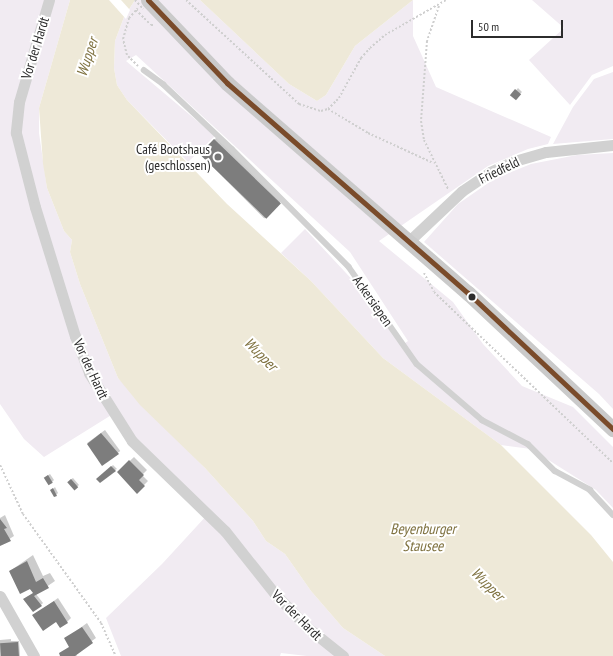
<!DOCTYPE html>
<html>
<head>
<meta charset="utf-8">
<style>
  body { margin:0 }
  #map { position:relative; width:613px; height:656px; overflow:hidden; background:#fff; font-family:"PT Sans Narrow",sans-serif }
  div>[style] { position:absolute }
  .green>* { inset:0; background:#f1ebf2 }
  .water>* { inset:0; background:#eee9d8 }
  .pier>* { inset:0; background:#fff }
  .shadow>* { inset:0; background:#0003; transform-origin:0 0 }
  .building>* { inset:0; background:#7d7d7d; transform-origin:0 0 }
  .path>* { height:2px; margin-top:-1px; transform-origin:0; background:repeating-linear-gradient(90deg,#cfcfcf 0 2px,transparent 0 4px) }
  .lane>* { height:5.5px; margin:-2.75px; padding:0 2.75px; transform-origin:2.75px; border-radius:2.75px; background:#d1d1d1 }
  .street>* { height:11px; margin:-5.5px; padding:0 5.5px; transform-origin:5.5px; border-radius:5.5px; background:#d1d1d1 }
  .secondary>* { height:15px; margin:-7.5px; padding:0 7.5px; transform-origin:7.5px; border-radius:7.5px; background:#cacaca }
  .path-bridge>* { height:2px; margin-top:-1px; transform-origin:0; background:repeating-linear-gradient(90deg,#cfcfcf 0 2px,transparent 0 4px) }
  .bus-1>* { height:5px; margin:-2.5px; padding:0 2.5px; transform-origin:2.5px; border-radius:2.5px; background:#7a4b2a }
  .dots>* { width:11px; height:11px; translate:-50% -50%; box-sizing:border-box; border:2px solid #fff; border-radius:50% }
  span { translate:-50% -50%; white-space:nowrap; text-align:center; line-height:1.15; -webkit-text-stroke:4px #fff; paint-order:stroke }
  .street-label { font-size:14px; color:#2c2c2c }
  .poi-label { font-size:14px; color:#2c2c2c }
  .right { translate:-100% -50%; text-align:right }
  .water-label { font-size:15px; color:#7f7240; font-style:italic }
  .scale { position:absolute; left:471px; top:20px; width:92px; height:18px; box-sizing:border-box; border:2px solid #2c2c2c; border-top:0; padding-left:5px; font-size:12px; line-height:14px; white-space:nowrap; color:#2c2c2c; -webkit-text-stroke:3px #fff; paint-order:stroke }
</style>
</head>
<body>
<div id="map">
  <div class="green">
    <div style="clip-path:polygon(0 0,70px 0,39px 108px,39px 133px,47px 188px,64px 231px,72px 240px,70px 252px,80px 284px,118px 378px,205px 468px,253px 521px,266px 541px,285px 554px,311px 591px,343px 628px,385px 656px,307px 656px,281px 653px,280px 656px,121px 656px,106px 618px,162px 564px,208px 514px,113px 414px,44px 457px,24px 439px,0 404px)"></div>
    <div style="clip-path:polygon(135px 0,200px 0,289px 84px,317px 101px,326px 95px,355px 46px,413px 0,413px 36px,436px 87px,551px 137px,548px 144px,528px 149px,488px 166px,379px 241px,453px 302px,483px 344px,522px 386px,573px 407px,613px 447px,613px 508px,596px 490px,531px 449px,501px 445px,383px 358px,311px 281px,281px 253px,305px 229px,373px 302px,401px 346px,408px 341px,350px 252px,136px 55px,126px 61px,215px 136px,188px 162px,127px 100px,117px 85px,114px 68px,115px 41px,124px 17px)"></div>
    <div style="clip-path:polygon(532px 0,613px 0,613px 66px,592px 75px,570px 105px,529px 60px,564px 28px)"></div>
    <div style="clip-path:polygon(613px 72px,613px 139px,553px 144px,573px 107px,594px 79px)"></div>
    <div style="clip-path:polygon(613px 153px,613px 409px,599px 394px,424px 242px,458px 204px,494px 179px,531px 164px,577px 155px)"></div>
  </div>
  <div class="water">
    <div style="clip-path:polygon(70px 0,135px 0,124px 17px,115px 41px,114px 68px,117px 85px,127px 100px,227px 204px,311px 281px,383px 358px,501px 445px,591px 535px,613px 562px,613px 656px,385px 656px,343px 628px,311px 591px,285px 554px,266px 541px,253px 521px,205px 468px,140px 405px,118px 378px,80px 284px,70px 252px,72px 240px,64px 231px,47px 188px,43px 164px,39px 108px)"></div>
    <div style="clip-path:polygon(200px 0,413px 0,355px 46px,326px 95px,317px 101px,289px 84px)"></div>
  </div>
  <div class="pier">
    <div style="clip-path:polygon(109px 0,121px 0,130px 10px,126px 19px)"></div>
  </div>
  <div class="shadow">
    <div style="clip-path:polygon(518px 88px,522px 92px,516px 98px,512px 95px)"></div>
    <div style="left:219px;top:135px;width:91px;height:27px;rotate:45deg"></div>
    <div style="left:105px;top:430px;width:26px;height:22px;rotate:54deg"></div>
    <div style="clip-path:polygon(134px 457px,147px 470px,142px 475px,148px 481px,137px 492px,118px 472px)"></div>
    <div style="clip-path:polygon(113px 465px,117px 469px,115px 470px,98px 479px)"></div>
    <div style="clip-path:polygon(50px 474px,54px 480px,52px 482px,47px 476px)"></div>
    <div style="clip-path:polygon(73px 478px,79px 485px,74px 489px,70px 480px)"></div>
    <div style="clip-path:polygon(55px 487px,58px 493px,55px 496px,52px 490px)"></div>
    <div style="clip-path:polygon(5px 515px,14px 536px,0 545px,0 518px)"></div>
    <div style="clip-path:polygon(33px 555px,43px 576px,50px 573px,55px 581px,36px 594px,43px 603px,41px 605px,24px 599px,34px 593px,10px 571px)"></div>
    <div style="clip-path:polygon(58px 598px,71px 618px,67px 622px,34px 615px)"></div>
    <div style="clip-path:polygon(87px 623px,96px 638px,75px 653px,77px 656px,62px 656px,70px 647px,65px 639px)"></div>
    <div style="clip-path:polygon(11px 639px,11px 641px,19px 641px,20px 656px,0 656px,0 640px)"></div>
  </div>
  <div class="building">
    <div style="left:515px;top:89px;width:8px;height:8px;rotate:40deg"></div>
    <div style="left:214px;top:139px;width:93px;height:21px;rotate:44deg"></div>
    <div style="clip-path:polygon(101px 433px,119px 454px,102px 466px,87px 444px)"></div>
    <div style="clip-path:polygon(129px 460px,144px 475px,139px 480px,145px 486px,137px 494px,117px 472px)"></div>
    <div style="clip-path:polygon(111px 466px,116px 471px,100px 483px,96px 479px)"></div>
    <div style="left:48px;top:475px;width:9px;height:5px;rotate:58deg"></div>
    <div style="left:71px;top:479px;width:11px;height:5px;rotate:49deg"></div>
    <div style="clip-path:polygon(53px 488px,57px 496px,54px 497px,50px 490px)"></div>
    <div style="clip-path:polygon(0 519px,7px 528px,4px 529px,11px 541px,0 546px)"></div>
    <div style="clip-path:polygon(27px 561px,36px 582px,43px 578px,49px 588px,34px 596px,42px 606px,33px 612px,23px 599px,33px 593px,30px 589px,20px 594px,9px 571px)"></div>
    <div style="clip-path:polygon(54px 601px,68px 623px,60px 628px,56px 622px,43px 631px,32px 615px)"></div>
    <div style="clip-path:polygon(82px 627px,93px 643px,75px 656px,60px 656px,59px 653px,69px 647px,64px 638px)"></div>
    <div style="left:18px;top:642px;width:14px;height:18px;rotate:86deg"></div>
  </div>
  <div class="path">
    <div style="left:186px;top:0;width:154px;rotate:42.6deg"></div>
    <div style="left:299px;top:104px;width:23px;rotate:18deg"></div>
    <div style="left:321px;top:111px;width:7px;rotate:-16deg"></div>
    <div style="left:328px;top:109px;width:16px;rotate:-45deg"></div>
    <div style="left:339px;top:98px;width:46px;rotate:-61.2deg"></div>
    <div style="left:361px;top:58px;width:13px;rotate:-48deg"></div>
    <div style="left:370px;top:48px;width:20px;rotate:-41deg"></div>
    <div style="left:385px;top:35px;width:70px;rotate:-29.8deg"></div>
    <div style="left:439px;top:6px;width:37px;rotate:109deg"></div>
    <div style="left:427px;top:41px;width:80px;rotate:94.3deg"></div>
    <div style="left:421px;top:121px;width:19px;rotate:81deg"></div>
    <div style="left:424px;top:140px;width:55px;rotate:63.9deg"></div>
    <div style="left:136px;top:10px;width:21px;rotate:45deg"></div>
    <div style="left:151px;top:25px;width:3px"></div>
    <div style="left:138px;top:66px;width:16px;rotate:-135deg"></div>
    <div style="left:127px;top:55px;width:16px;rotate:-104deg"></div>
    <div style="left:123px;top:39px;width:22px;rotate:-74deg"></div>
    <div style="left:129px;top:18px;width:13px;rotate:-48deg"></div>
    <div style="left:328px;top:109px;width:47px;rotate:31deg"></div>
    <div style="left:368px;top:133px;width:72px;rotate:24.8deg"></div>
    <div style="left:424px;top:273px;width:21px;rotate:62deg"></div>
    <div style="left:434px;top:292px;width:248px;rotate:43.7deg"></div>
    <div style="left:0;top:465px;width:54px;rotate:64.9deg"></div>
    <div style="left:23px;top:514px;width:134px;rotate:54.4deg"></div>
    <div style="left:101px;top:623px;width:36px;rotate:66deg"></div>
  </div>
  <div class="lane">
    <div style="left:144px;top:70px;width:24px;rotate:36deg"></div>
    <div style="left:163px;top:84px;width:95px;rotate:43.3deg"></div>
    <div style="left:232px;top:149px;width:166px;rotate:45.2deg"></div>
    <div style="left:349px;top:267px;width:118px;rotate:55deg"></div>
    <div style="left:417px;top:364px;width:86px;rotate:40.7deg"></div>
    <div style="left:482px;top:420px;width:52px;rotate:27.6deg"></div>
    <div style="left:528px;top:444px;width:38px;rotate:45deg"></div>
    <div style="left:555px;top:471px;width:40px;rotate:28deg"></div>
    <div style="left:590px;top:490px;width:34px;rotate:47deg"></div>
  </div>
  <div class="street">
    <div style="left:49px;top:0;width:106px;rotate:106.4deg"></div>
    <div style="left:19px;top:102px;width:31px;rotate:96deg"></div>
    <div style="left:16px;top:133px;width:76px;rotate:75.6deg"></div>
    <div style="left:35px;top:207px;width:135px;rotate:72.8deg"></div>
    <div style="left:75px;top:336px;width:40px;rotate:69deg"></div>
    <div style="left:89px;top:373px;width:80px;rotate:57.7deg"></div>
    <div style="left:132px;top:441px;width:129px;rotate:44.1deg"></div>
    <div style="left:225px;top:531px;width:80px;rotate:51.6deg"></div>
    <div style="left:275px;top:594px;width:47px;rotate:45.9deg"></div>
    <div style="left:308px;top:628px;width:45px;rotate:38.7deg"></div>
    <div style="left:408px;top:242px;width:74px;rotate:-43.4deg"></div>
    <div style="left:462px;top:191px;width:34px;rotate:-34deg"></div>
    <div style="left:490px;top:172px;width:23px;rotate:-25deg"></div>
    <div style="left:511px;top:162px;width:36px;rotate:-16deg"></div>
    <div style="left:546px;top:152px;width:67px;rotate:-6deg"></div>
    <div style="left:0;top:596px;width:69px;rotate:60.5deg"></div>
  </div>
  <div class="secondary">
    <div style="left:148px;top:0;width:115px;rotate:46.4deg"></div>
    <div style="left:227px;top:83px;width:320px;rotate:41.1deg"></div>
    <div style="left:468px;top:293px;width:199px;rotate:43.2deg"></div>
  </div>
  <div class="path-bridge">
    <div style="left:135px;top:0;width:12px;rotate:48deg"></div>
  </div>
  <div class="bus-1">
    <div style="left:148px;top:0;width:115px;rotate:46.4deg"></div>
    <div style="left:227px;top:83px;width:320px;rotate:41.1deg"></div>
    <div style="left:468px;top:293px;width:199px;rotate:43.2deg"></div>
  </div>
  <div class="dots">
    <div style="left:218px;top:157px;background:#767676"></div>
    <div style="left:472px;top:297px;background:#2c2c2c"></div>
  </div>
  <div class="street-label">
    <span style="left:35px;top:48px;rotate:-73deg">Vor der Hardt</span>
    <span style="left:499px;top:170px;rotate:-26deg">Friedfeld</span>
    <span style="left:373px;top:301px;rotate:55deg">Ackersiepen</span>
    <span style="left:91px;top:369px;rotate:65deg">Vor der Hardt</span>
    <span style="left:297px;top:615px;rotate:45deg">Vor der Hardt</span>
  </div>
  <div class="poi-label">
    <span class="right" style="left:210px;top:157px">Café Bootshaus<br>(geschlossen)</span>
  </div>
  <div class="water-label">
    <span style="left:87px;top:57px;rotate:-72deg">Wupper</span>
    <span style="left:261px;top:354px;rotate:45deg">Wupper</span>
    <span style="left:423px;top:537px">Beyenburger<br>Stausee</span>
    <span style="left:488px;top:584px;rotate:45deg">Wupper</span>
  </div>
  <div class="scale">50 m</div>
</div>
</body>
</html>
